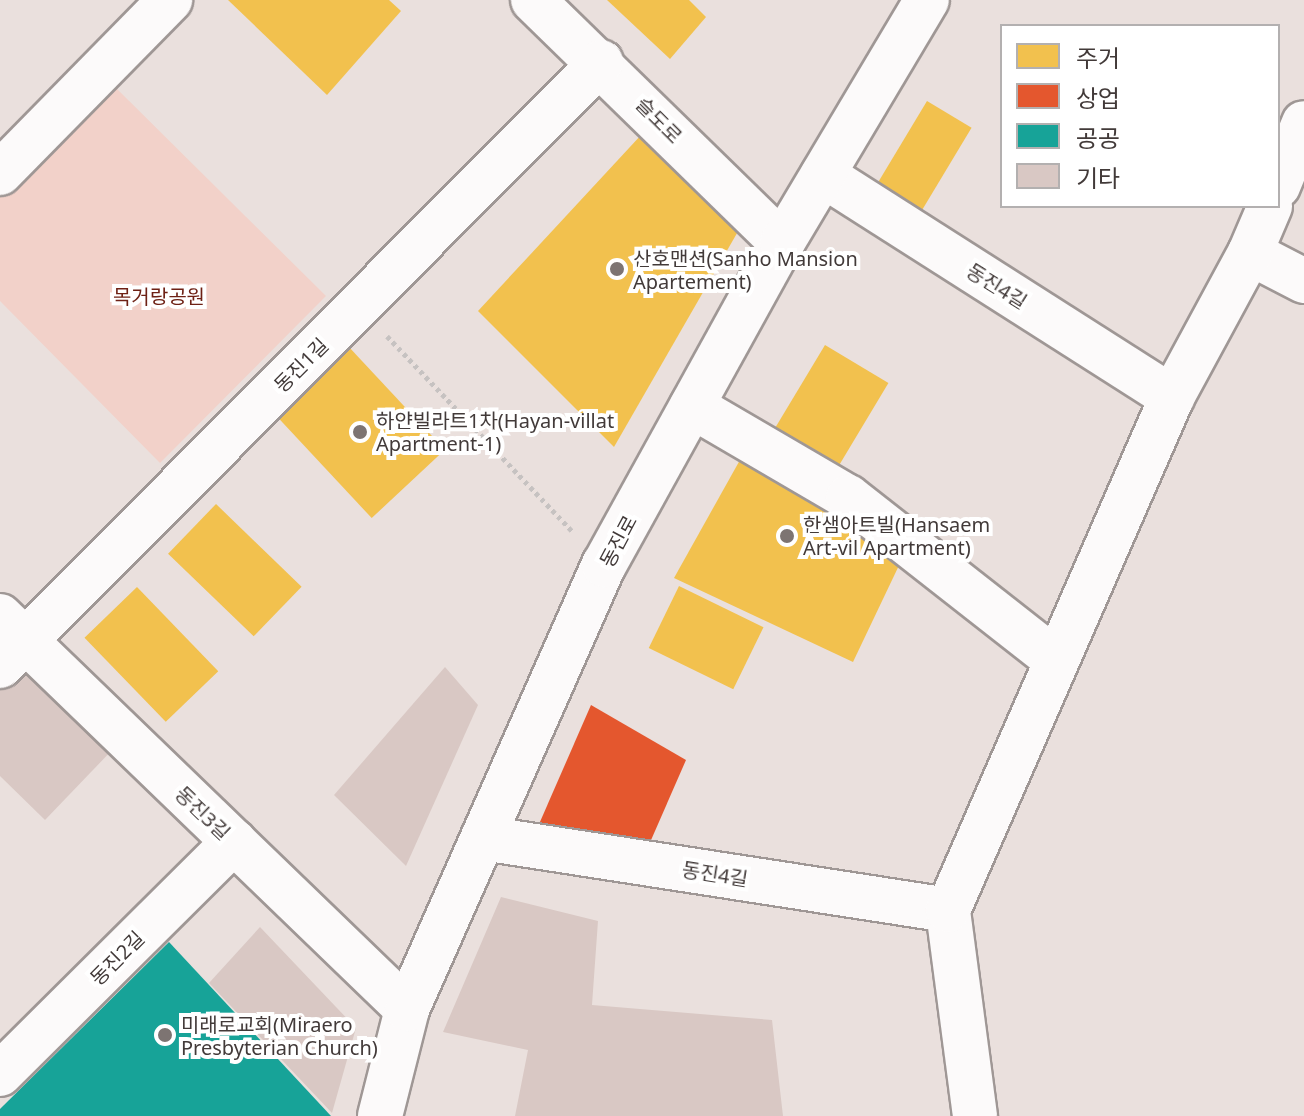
<!DOCTYPE html>
<html>
<head>
<meta charset="utf-8">
<style>
  body { margin:0 }
  #map { position:relative; width:1304px; height:1116px; overflow:hidden; background:#eae0dd; font-family:"Noto Sans","Noto Sans KR",sans-serif }
  div>[style] { position:absolute }
  .green>* { inset:0; background:#f2d1c9 }
  .homes>* { inset:0; background:#f2c14e; transform-origin:0 0 }
  .shops>* { inset:0; background:#e4572e }
  .public>* { inset:0; background:#17a398 }
  .building>* { inset:0; background:#d9c8c4 }
  .path>* { height:5px; margin-top:-2.5px; transform-origin:0; background:repeating-linear-gradient(90deg,#c6c2c1 0 4px,transparent 0 8px) }
  .roads { filter:drop-shadow(2px 0 #9f9795) drop-shadow(-2px 0 #9f9795) drop-shadow(0 2px #9f9795) drop-shadow(0 -2px #9f9795) }
  .minor>* { height:44px; margin:-22px; padding:0 22px; transform-origin:22px; border-radius:22px; background:#fcfafa }
  .dots>* { width:22px; height:22px; translate:-50% -50%; box-sizing:border-box; border:4px solid #fff; border-radius:50% }
  span { translate:-50% -50%; white-space:nowrap; text-align:center; line-height:1.15; -webkit-text-stroke:8px #fff; paint-order:stroke }
  .street-label { font-size:20px; color:#423a39 }
  .poi-label { font-size:20px; color:#423a39 }
  .left { translate:0 -50%; text-align:left }
  .park-label { font-size:20px; color:#6e2115 }
  .legend { position:absolute; left:1000px; top:24px; width:280px; height:184px; box-sizing:border-box; background:#fff; border:2px solid #b3b0b0; margin:0; padding:10px 14px; list-style:none; font-size:24px; color:#423a39 }
  .legend li { display:flex; align-items:center; gap:16px; height:40px }
  .legend b { width:40px; border:2px solid #b3b0b0 }
</style>
</head>
<body>
<div id="map">
  <div class="green">
    <div style="clip-path:polygon(110px 82px,326px 296px,160px 463px,0 301px,0 195px)"></div>
  </div>
  <div class="homes">
    <div style="clip-path:polygon(228px 0,389px 0,401px 11px,327px 95px)"></div>
    <div style="clip-path:polygon(607px 0,689px 0,706px 17px,670px 59px)"></div>
    <div style="left:927px;top:101px;width:52px;height:101px;rotate:31deg"></div>
    <div style="clip-path:polygon(642px 134px,740px 228px,614px 447px,478px 311px)"></div>
    <div style="left:825px;top:345px;width:74px;height:101px;rotate:31deg"></div>
    <div style="left:348px;top:346px;width:142px;height:100px;rotate:47deg"></div>
    <div style="clip-path:polygon(745px 451px,903px 557px,853px 662px,674px 578px)"></div>
    <div style="left:216px;top:504px;width:119px;height:69px;rotate:44deg"></div>
    <div style="left:679px;top:586px;width:94px;height:69px;rotate:26deg"></div>
    <div style="left:137px;top:587px;width:117px;height:73px;rotate:46deg"></div>
  </div>
  <div class="shops">
    <div style="clip-path:polygon(591px 705px,686px 760px,648px 847px,536px 831px)"></div>
  </div>
  <div class="public">
    <div style="clip-path:polygon(169px 942px,331px 1116px,0 1116px,0 1109px)"></div>
  </div>
  <div class="building">
    <div style="clip-path:polygon(27px 667px,116px 746px,45px 820px,0 776px,0 681px)"></div>
    <div style="clip-path:polygon(445px 667px,478px 705px,406px 866px,334px 795px)"></div>
    <div style="clip-path:polygon(501px 897px,598px 921px,592px 1005px,772px 1020px,783px 1116px,515px 1116px,528px 1050px,443px 1032px)"></div>
    <div style="clip-path:polygon(260px 927px,356px 1028px,332px 1113px,209px 983px)"></div>
  </div>
  <div class="path">
    <div style="left:387px;top:336px;width:270px;rotate:46.5deg"></div>
  </div>
  <div class="roads">
    <div class="minor">
      <div style="left:533px;top:0;width:348px;rotate:44.3deg"></div>
      <div style="left:0;top:173px;width:243px;rotate:-45.5deg"></div>
      <div style="left:823px;top:175px;width:414px;rotate:32.5deg"></div>
      <div style="left:1278px;top:186px;width:68px;rotate:-67.6deg"></div>
      <div style="left:1250px;top:253px;width:61px;rotate:27.4deg"></div>
      <div style="left:692px;top:406px;width:181px;rotate:30.3deg"></div>
      <div style="left:848px;top:497px;width:264px;rotate:38.1deg"></div>
      <div style="left:0;top:616px;width:566px;rotate:44deg"></div>
      <div style="left:0;top:666px;width:852px;rotate:-45.14deg"></div>
      <div style="left:483px;top:838px;width:471px;rotate:8.8deg"></div>
      <div style="left:0;top:1074px;width:330px;rotate:-44.8deg"></div>
      <div style="left:380px;top:1116px;width:110px;rotate:-75.8deg"></div>
      <div style="left:407px;top:1009px;width:486px;rotate:-66.1deg"></div>
      <div style="left:604px;top:565px;width:368px;rotate:-61.1deg"></div>
      <div style="left:782px;top:243px;width:283px;rotate:-59.2deg"></div>
      <div style="left:975px;top:1116px;width:208px;rotate:-97.5deg"></div>
      <div style="left:948px;top:910px;width:560px;rotate:-66.41deg"></div>
      <div style="left:1172px;top:397px;width:164px;rotate:-61.6deg"></div>
      <div style="left:1250px;top:253px;width:51px;rotate:-66.9deg"></div>
    </div>
  </div>
  <div class="dots">
    <div style="left:617px;top:269px;background:#7d7472"></div>
    <div style="left:360px;top:432px;background:#7d7472"></div>
    <div style="left:787px;top:536px;background:#7d7472"></div>
    <div style="left:165px;top:1035px;background:#7d7472"></div>
  </div>
  <div class="street-label">
    <span style="left:659px;top:120px;rotate:45deg">슬도로</span>
    <span style="left:997px;top:286px;rotate:32deg">동진4길</span>
    <span style="left:301px;top:365px;rotate:-45deg">동진1길</span>
    <span style="left:618px;top:541px;rotate:-62deg">동진로</span>
    <span style="left:203px;top:813px;rotate:44deg">동진3길</span>
    <span style="left:715px;top:874px;rotate:9deg">동진4길</span>
    <span style="left:117px;top:958px;rotate:-45deg">동진2길</span>
  </div>
  <div class="poi-label">
    <span class="left" style="left:633px;top:270px">산호맨션(Sanho Mansion<br>Apartement)</span>
    <span class="left" style="left:376px;top:432px">하얀빌라트1차(Hayan-villat<br>Apartment-1)</span>
    <span class="left" style="left:803px;top:536px">한샘아트빌(Hansaem<br>Art-vil Apartment)</span>
    <span class="left" style="left:181px;top:1036px">미래로교회(Miraero<br>Presbyterian Church)</span>
  </div>
  <div class="park-label">
    <span style="left:159px;top:296px">목거랑공원</span>
  </div>
  <ul class="legend">
  <li><b style="height:22px;background:#f2c14e"></b>주거</li>
  <li><b style="height:22px;background:#e4572e"></b>상업</li>
  <li><b style="height:22px;background:#17a398"></b>공공</li>
  <li><b style="height:22px;background:#d9c8c4"></b>기타</li>
  </ul>
</div>
</body>
</html>
